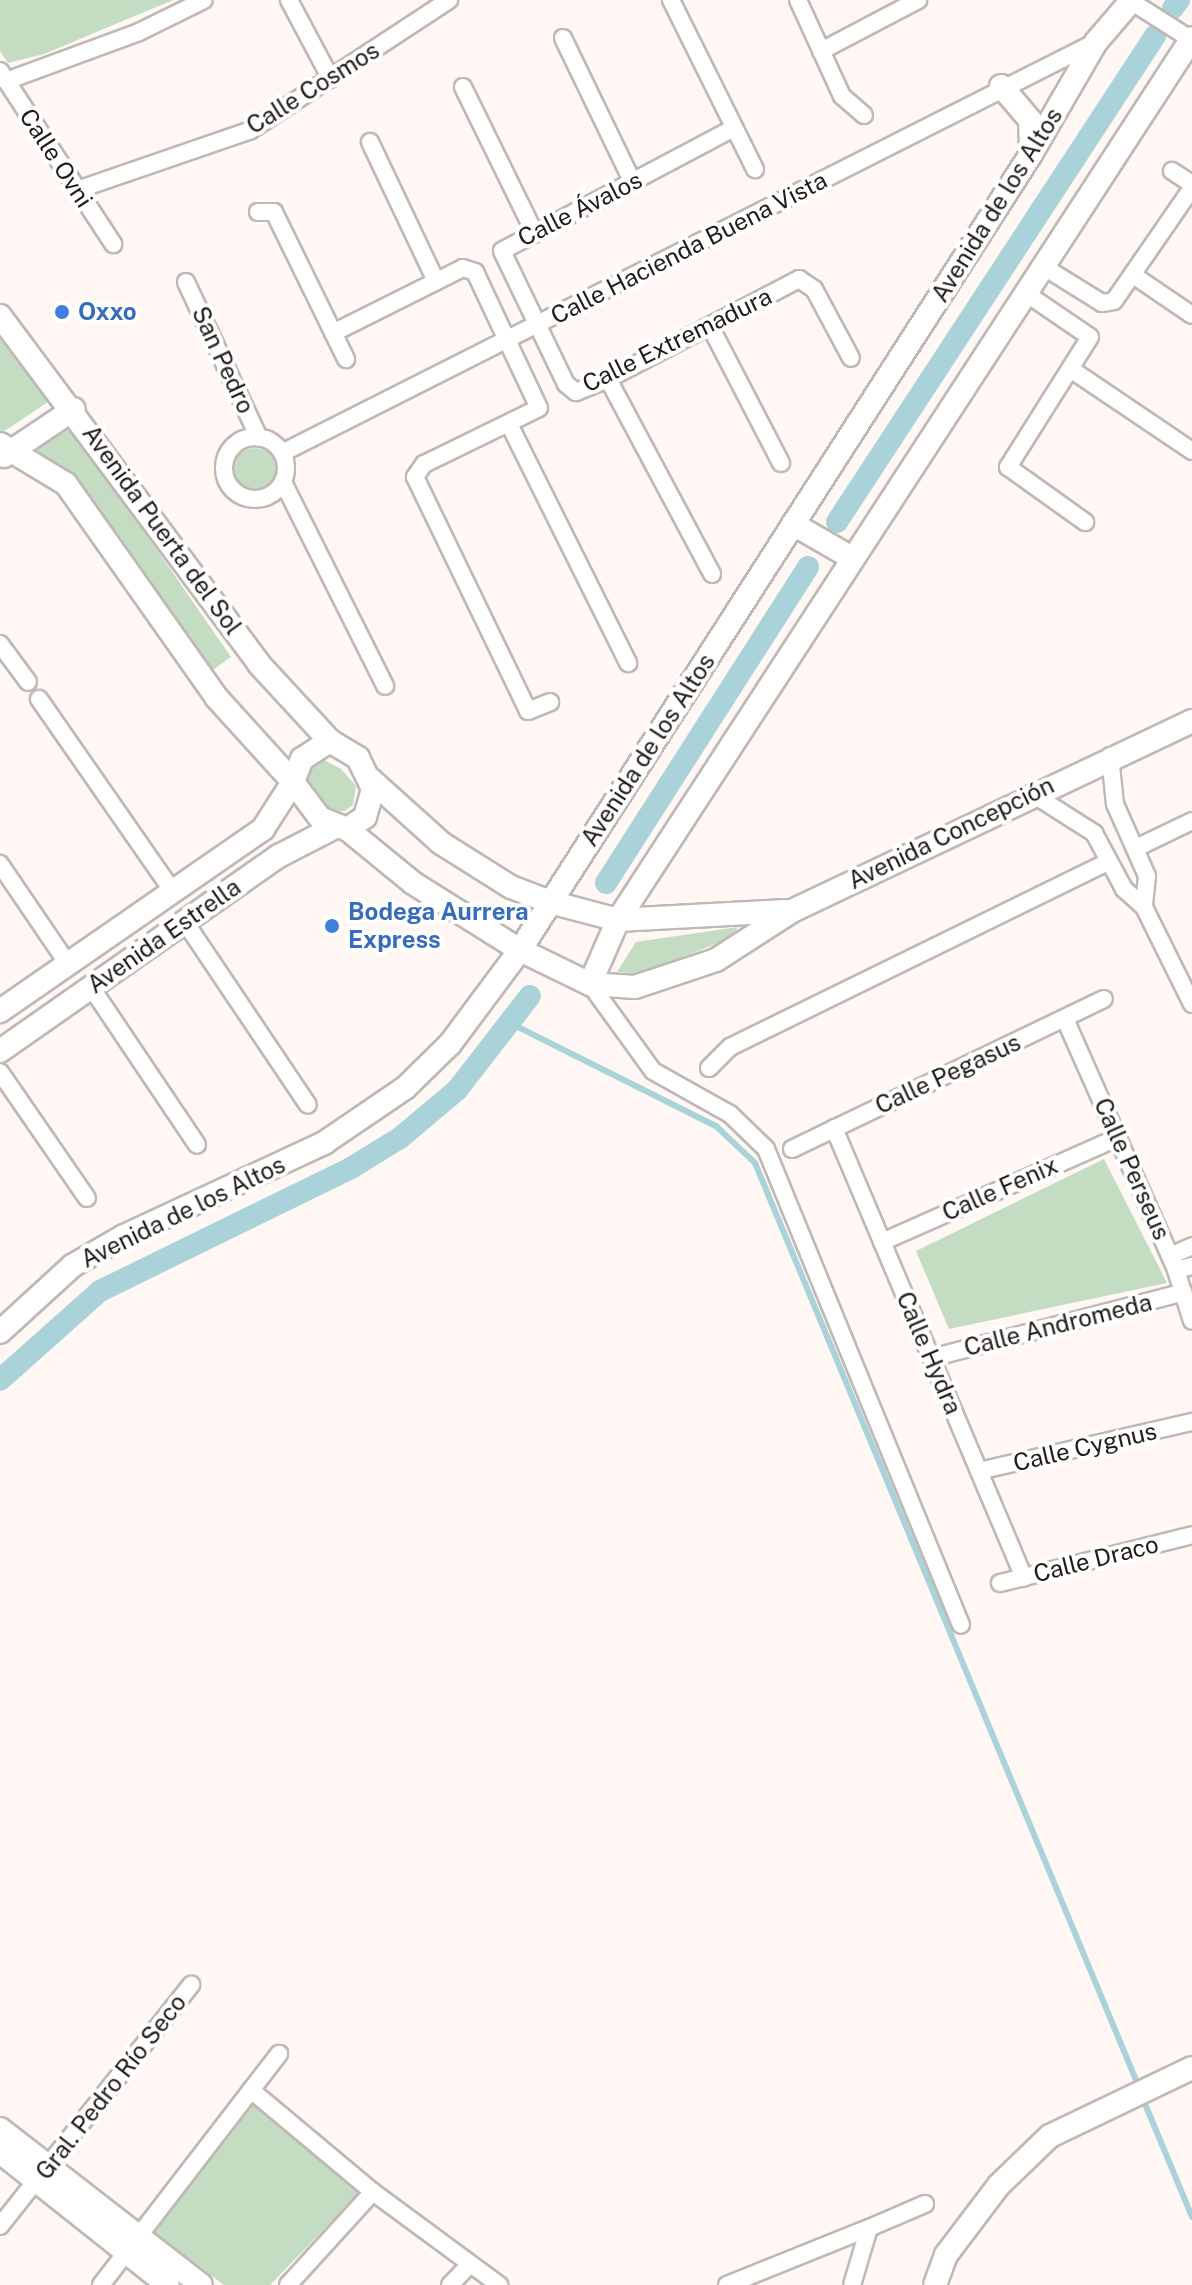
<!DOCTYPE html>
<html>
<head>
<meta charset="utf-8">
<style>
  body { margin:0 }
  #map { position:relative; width:1192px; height:2285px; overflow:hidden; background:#fef7f3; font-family:"Public Sans",sans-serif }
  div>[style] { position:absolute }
  .green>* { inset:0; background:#c3dcc2 }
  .round { border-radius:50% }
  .stream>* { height:6px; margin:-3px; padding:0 3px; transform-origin:3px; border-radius:3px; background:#a9d2d9 }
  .canal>* { height:22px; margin:-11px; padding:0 11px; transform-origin:11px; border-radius:11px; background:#a9d2d9 }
  .roads { filter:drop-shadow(2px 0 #bfb8b4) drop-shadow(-2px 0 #bfb8b4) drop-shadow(0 2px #bfb8b4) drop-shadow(0 -2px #bfb8b4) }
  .street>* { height:16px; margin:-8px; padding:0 8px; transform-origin:8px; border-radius:8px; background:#fff }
  .street>.ring { margin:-8px; padding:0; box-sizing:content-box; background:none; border:16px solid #fff; border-radius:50% }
  .secondary>* { height:22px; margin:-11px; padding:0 11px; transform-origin:11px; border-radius:11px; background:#fff }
  .dots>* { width:22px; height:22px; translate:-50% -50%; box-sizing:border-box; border:4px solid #fff; border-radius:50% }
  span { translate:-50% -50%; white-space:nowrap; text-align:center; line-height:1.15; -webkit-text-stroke:8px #fff; paint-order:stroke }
  .street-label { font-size:24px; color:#1e1b1a }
  .shop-label { font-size:24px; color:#366cbe; font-weight:700 }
  .left { translate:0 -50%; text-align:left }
</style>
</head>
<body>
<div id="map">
  <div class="green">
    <div style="clip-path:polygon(0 0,173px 0,44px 54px,8px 63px,0 51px)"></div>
    <div style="clip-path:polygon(0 339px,48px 402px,0 434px)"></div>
    <div style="clip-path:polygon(70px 424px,231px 657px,210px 672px,29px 451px)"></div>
    <div class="round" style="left:234px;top:448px;width:42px;height:42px"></div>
    <div style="clip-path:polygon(318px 757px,341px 769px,356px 786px,353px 805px,345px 811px,327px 811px,300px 774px)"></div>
    <div style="clip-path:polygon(738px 927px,732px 937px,642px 974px,617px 972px,636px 942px)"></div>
    <div style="clip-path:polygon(1104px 1159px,1167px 1283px,949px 1329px,916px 1251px)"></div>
    <div style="clip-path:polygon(252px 2101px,359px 2193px,270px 2285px,224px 2285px,153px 2232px)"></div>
  </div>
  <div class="stream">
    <div style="left:510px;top:1023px;width:230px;rotate:26.6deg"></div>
    <div style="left:716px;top:1126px;width:54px;rotate:43.5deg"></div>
    <div style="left:755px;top:1163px;width:993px;rotate:67.44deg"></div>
    <div style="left:1143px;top:2099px;width:128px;rotate:67.4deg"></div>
  </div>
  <div class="canal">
    <div style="left:1173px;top:8px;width:10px;rotate:-53deg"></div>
    <div style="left:837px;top:522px;width:581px;rotate:-56.8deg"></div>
    <div style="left:606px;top:883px;width:375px;rotate:-57.4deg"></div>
    <div style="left:0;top:1380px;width:134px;rotate:-41.7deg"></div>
    <div style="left:100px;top:1291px;width:280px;rotate:-26.1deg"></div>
    <div style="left:351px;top:1168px;width:57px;rotate:-31.5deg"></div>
    <div style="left:400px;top:1138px;width:75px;rotate:-40.1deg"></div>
    <div style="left:457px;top:1090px;width:119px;rotate:-52.2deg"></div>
  </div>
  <div class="roads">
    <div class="street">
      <div style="left:289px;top:0;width:89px;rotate:62deg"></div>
      <div style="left:671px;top:0;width:189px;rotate:63.6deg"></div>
      <div style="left:798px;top:0;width:106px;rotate:65.4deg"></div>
      <div style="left:842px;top:96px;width:29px;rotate:41deg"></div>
      <div style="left:1129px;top:0;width:75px;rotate:32.4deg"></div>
      <div style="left:563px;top:38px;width:161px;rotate:64.2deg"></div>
      <div style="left:821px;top:51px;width:110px;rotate:-27.7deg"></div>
      <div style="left:0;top:71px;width:207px;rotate:56.8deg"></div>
      <div style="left:6px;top:81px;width:142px;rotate:-20.2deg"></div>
      <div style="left:139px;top:32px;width:72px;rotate:-26.2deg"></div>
      <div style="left:463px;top:87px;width:161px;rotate:63.9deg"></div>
      <div style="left:732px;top:129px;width:260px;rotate:152.1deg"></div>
      <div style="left:502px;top:251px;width:148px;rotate:64.3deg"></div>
      <div style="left:566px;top:384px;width:13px;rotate:39deg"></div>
      <div style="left:576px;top:392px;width:35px;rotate:-22deg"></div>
      <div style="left:608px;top:379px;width:216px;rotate:-27.6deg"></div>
      <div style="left:799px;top:279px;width:18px;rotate:34deg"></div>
      <div style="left:814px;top:289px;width:78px;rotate:61.8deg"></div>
      <div style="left:370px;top:142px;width:154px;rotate:64.6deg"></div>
      <div style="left:1172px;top:171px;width:24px;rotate:33deg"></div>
      <div style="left:77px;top:190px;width:184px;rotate:-19deg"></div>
      <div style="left:251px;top:130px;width:237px;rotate:-33.3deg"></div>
      <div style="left:258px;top:212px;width:16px"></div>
      <div style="left:274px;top:212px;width:164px;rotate:63.9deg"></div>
      <div style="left:1044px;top:267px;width:68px;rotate:31.8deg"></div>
      <div style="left:1102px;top:303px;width:12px;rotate:-9deg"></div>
      <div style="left:1114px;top:301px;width:137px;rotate:-55.4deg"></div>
      <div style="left:1133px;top:275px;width:71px;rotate:34.1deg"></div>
      <div style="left:186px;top:282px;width:172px;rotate:64.9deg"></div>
      <div style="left:1027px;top:294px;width:76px;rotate:34.3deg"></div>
      <div style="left:1090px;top:337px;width:154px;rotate:122.2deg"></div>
      <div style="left:1008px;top:467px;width:95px;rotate:35.5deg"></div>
      <div style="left:711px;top:328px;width:152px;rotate:62.6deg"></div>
      <div style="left:333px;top:333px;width:145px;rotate:-26.6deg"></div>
      <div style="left:463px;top:268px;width:13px;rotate:18deg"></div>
      <div style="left:475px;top:272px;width:150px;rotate:64.8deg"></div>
      <div style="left:539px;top:408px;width:128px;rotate:154deg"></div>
      <div style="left:424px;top:464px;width:16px;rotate:125deg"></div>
      <div style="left:415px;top:477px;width:260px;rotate:64.2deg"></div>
      <div style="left:528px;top:711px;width:24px;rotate:-22deg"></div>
      <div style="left:1072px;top:370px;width:145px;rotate:34deg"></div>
      <div style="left:608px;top:379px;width:221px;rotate:61.9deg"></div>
      <div style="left:510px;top:426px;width:265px;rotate:63.5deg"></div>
      <div class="ring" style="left:224px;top:437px;width:46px;height:46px"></div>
      <div style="left:282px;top:453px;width:912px;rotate:-26.79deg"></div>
      <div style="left:283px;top:482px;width:228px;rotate:63.4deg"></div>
      <div style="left:0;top:644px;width:47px;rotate:53.6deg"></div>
      <div style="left:39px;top:699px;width:235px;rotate:55.2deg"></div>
      <div style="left:1110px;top:756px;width:48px;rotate:84.1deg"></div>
      <div style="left:1115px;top:804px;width:79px;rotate:66deg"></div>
      <div style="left:1147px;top:876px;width:31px;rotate:96deg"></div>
      <div style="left:1031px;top:793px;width:75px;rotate:32.4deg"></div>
      <div style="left:1094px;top:833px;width:64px;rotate:61.8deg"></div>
      <div style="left:1124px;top:889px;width:27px;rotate:42deg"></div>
      <div style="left:1144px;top:907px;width:108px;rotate:63.7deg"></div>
      <div style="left:1136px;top:848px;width:62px;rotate:-25.7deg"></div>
      <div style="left:0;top:864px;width:121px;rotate:55.8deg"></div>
      <div style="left:185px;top:922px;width:220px;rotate:56.1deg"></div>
      <div style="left:590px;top:984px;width:107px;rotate:54.1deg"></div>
      <div style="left:653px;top:1071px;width:88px;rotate:29.2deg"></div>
      <div style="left:730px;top:1114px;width:50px;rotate:44.2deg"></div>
      <div style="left:766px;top:1149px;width:514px;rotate:67.72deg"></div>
      <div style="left:91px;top:987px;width:190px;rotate:56.1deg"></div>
      <div style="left:1065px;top:1019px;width:274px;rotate:66.1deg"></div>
      <div style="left:1176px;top:1270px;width:53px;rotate:72.6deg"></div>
      <div style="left:709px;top:1068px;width:30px;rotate:-45deg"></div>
      <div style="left:730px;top:1047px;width:422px;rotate:-26.1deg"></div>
      <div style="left:0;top:1072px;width:153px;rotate:55.4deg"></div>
      <div style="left:834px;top:1128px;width:488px;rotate:67.1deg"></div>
      <div style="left:792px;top:1149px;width:346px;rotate:-25.7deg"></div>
      <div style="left:882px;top:1242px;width:259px;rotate:-23.9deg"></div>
      <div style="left:1170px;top:1256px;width:24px;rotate:-24deg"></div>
      <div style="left:1176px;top:1270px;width:16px;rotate:-14deg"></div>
      <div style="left:931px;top:1358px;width:261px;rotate:-14.6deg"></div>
      <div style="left:979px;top:1471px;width:219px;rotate:-13deg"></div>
      <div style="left:1000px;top:1583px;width:198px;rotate:-14deg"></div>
      <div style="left:251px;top:2090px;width:159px;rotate:39.9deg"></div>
      <div style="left:373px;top:2192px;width:157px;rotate:36.4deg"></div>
      <div style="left:0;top:2226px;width:308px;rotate:-51.6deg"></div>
      <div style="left:869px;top:2228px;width:61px;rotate:-23.2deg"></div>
      <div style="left:101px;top:2285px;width:292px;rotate:-52.4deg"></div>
      <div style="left:288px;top:2285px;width:126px;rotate:-47.6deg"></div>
      <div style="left:450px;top:2285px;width:28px;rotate:-46deg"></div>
      <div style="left:727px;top:2285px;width:153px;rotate:-21.9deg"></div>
      <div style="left:869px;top:2228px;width:59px;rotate:106.6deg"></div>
    </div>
    <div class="secondary">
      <div style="left:1001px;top:86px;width:45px;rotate:49.5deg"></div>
      <div style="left:1030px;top:120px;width:34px;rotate:88deg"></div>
      <div style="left:0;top:316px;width:434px;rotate:53.3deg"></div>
      <div style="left:259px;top:664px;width:105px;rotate:47.3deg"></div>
      <div style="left:0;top:444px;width:77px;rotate:31.2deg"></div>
      <div style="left:66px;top:484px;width:261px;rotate:54.8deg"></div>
      <div style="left:216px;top:697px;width:115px;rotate:47.8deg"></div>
      <div style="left:293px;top:782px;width:56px;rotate:122.6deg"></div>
      <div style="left:263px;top:829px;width:320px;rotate:145.3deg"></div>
      <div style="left:4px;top:456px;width:84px;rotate:-33.9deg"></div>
      <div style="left:793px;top:524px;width:68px;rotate:30deg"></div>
      <div style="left:330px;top:741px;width:33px;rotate:31deg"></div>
      <div style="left:358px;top:758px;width:34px;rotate:64deg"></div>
      <div style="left:373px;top:789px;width:29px;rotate:106deg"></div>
      <div style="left:365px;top:817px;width:22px;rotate:146deg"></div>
      <div style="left:347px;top:829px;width:29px;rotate:-158deg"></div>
      <div style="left:320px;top:818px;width:45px;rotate:-126.9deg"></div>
      <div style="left:293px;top:782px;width:25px;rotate:-69deg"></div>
      <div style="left:302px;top:759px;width:33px;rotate:-33deg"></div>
      <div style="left:370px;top:779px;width:96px;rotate:42deg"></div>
      <div style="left:441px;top:843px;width:83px;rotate:32.2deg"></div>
      <div style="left:511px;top:887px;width:42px;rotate:21deg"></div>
      <div style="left:550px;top:902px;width:70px;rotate:14.8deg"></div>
      <div style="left:618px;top:920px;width:168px;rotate:-3.1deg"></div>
      <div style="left:347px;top:829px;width:85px;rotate:39.3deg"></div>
      <div style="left:413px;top:883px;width:126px;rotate:32.1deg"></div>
      <div style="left:520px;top:950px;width:78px;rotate:25.9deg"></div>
      <div style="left:590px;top:984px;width:45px;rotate:3.8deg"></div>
      <div style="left:635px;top:987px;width:85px;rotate:-18.4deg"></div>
      <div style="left:716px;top:960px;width:90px;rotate:-32.8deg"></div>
      <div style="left:792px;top:911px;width:443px;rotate:-25.4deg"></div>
      <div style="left:590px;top:984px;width:70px;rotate:-66.4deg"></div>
      <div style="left:618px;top:920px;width:1052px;rotate:-56.94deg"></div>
      <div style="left:0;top:1051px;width:340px;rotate:-35deg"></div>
      <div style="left:279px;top:856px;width:61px;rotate:-27.4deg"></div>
      <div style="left:0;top:1332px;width:98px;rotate:-42.5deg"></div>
      <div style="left:72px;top:1266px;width:60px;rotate:-30deg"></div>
      <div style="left:124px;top:1236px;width:221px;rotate:-24.9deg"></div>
      <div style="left:324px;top:1143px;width:98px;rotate:-34.2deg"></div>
      <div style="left:405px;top:1088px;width:63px;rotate:-44.4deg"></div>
      <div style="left:450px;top:1044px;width:117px;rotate:-53.3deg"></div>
      <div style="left:520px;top:950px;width:946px;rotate:-57.3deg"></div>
      <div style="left:1031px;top:154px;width:129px;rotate:-59.9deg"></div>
      <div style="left:1096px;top:42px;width:55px;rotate:-49.4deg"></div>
      <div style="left:0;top:2129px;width:254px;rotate:37.8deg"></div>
      <div style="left:0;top:2152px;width:214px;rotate:38.4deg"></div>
      <div style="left:935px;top:2285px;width:32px;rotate:-70deg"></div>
      <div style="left:946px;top:2255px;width:88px;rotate:-52.9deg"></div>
      <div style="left:999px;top:2185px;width:71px;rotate:-43.9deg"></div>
      <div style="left:1050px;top:2136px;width:157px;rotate:-25.6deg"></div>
    </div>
  </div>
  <div class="dots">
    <div style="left:62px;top:312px;background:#3f7fe0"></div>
    <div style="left:332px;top:926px;background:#3f7fe0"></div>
  </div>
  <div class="street-label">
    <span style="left:313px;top:88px;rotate:-32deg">Calle Cosmos</span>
    <span style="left:56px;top:158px;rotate:57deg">Calle Ovni</span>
    <span style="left:997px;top:205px;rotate:-58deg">Avenida de los Altos</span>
    <span style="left:580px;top:209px;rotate:-27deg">Calle Ávalos</span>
    <span style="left:689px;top:248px;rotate:-27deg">Calle Hacienda Buena Vista</span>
    <span style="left:677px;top:340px;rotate:-26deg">Calle Extremadura</span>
    <span style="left:223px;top:360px;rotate:65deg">San Pedro</span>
    <span style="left:162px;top:530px;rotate:54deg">Avenida Puerta del Sol</span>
    <span style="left:648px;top:750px;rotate:-57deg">Avenida de los Altos</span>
    <span style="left:951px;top:833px;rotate:-26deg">Avenida Concepción</span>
    <span style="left:164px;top:936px;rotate:-35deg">Avenida Estrella</span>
    <span style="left:948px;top:1074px;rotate:-25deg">Calle Pegasus</span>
    <span style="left:1132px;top:1169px;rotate:66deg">Calle Perseus</span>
    <span style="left:1000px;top:1189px;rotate:-24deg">Calle Fenix</span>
    <span style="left:183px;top:1212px;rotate:-26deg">Avenida de los Altos</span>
    <span style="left:1058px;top:1325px;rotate:-14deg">Calle Andromeda</span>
    <span style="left:929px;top:1353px;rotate:67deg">Calle Hydra</span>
    <span style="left:1085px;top:1447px;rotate:-13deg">Calle Cygnus</span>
    <span style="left:1096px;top:1559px;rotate:-14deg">Calle Draco</span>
    <span style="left:111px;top:2087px;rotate:-52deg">Gral. Pedro Río Seco</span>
  </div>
  <div class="shop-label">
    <span class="left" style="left:78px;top:312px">Oxxo</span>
    <span class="left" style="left:348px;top:926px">Bodega Aurrera<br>Express</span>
  </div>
</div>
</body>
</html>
